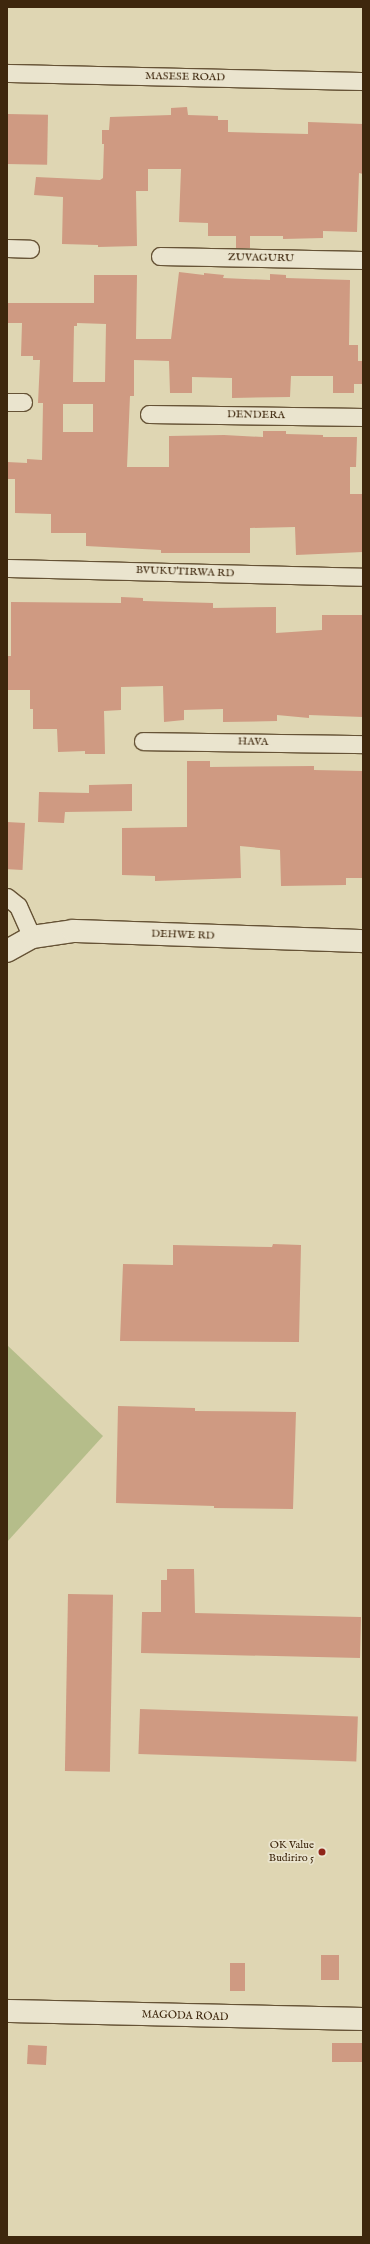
<!DOCTYPE html>
<html>
<head>
<meta charset="utf-8">
<style>
  body { margin:0 }
  #map { position:relative; width:370px; height:2244px; overflow:hidden; background:#dfd6b3; font-family:"IM FELL English",serif }
  div>[style] { position:absolute }
  .green>* { inset:0; background:#b5bd8a }
  .building>* { inset:0; background:#cf9a82; transform-origin:0 0 }
  .roads { filter:drop-shadow(1px 0 #665336) drop-shadow(-1px 0 #665336) drop-shadow(0 1px #665336) drop-shadow(0 -1px #665336) }
  .street>* { height:17px; margin:-8.5px; padding:0 8.5px; transform-origin:8.5px; border-radius:8.5px; background:#eae4ce }
  .secondary>* { height:22px; margin:-11px; padding:0 11px; transform-origin:11px; border-radius:11px; background:#eae4ce }
  .dots>* { width:11px; height:11px; translate:-50% -50%; box-sizing:border-box; border:2px solid #eae4ce; border-radius:50% }
  span { translate:-50% -50%; white-space:nowrap; text-align:center; line-height:1.15; -webkit-text-stroke:3.5px #eae4ce; paint-order:stroke }
  .street-label { font-size:11px; color:#3e270d }
  .poi-label { font-size:11px; color:#3e270d }
  .right { translate:-100% -50%; text-align:right }
  .frame { position:absolute; inset:0; border:8px solid #3e270d; pointer-events:none }
</style>
</head>
<body>
<div id="map">
  <div class="green">
    <div style="clip-path:polygon(7px 1345px,103px 1436px,7px 1542px)"></div>
  </div>
  <div class="building">
    <div style="clip-path:polygon(187px 107px,188px 115px,218px 116px,218px 120px,228px 120px,228px 132px,308px 134px,308px 122px,363px 124px,363px 174px,359px 173px,357px 232px,323px 231px,323px 238px,283px 239px,283px 236px,250px 236px,250px 248px,236px 248px,236px 236px,208px 236px,208px 223px,179px 222px,181px 169px,148px 169px,148px 191px,136px 191px,137px 246px,98px 247px,98px 245px,62px 244px,63px 197px,34px 195px,36px 177px,100px 180px,103px 178px,104px 144px,102px 144px,102px 130px,109px 130px,110px 117px,171px 115px,171px 108px)"></div>
    <div style="left:7px;top:114px;width:41px;height:50px;rotate:1deg"></div>
    <div style="clip-path:polygon(evenodd,179px 272px,204px 275px,204px 273px,224px 275px,223px 278px,270px 280px,270px 274px,286px 275px,286px 278px,350px 280px,349px 345px,358px 345px,358px 361px,363px 361px,363px 384px,354px 384px,354px 393px,333px 393px,333px 376px,291px 376px,290px 397px,232px 398px,232px 378px,192px 377px,192px 393px,170px 393px,169px 361px,134px 360px,134px 396px,130px 396px,127px 467px,169px 467px,169px 436px,224px 435px,263px 437px,263px 431px,286px 431px,286px 434px,323px 435px,323px 437px,357px 437px,356px 467px,350px 467px,350px 494px,363px 494px,363px 552px,296px 555px,295px 527px,250px 528px,250px 553px,161px 553px,161px 550px,86px 546px,86px 533px,51px 533px,51px 514px,15px 513px,15px 479px,7px 479px,7px 462px,27px 463px,27px 459px,42px 460px,43px 403px,38px 403px,40px 360px,33px 360px,33px 356px,21px 356px,22px 323px,7px 323px,7px 303px,94px 303px,94px 275px,137px 275px,136px 339px,171px 339px,179px 272px,77px 323px,106px 324px,105px 382px,73px 382px,74px 326px,77px 326px,77px 323px,179px 272px,63px 404px,93px 404px,93px 432px,63px 432px,63px 404px)"></div>
    <div style="clip-path:polygon(121px 597px,143px 598px,143px 601px,213px 603px,213px 608px,276px 607px,276px 633px,322px 630px,322px 615px,363px 615px,363px 717px,309px 715px,309px 718px,277px 715px,277px 721px,223px 722px,223px 709px,184px 710px,184px 720px,164px 722px,163px 686px,121px 687px,121px 710px,104px 711px,105px 754px,85px 754px,85px 751px,58px 752px,57px 729px,33px 729px,33px 709px,30px 709px,30px 690px,7px 690px,7px 656px,11px 656px,11px 602px,121px 603px)"></div>
    <div style="clip-path:polygon(187px 761px,210px 761px,210px 767px,314px 766px,314px 770px,363px 771px,363px 878px,346px 878px,346px 885px,281px 886px,280px 850px,240px 846px,241px 878px,155px 881px,155px 876px,122px 875px,122px 828px,187px 827px)"></div>
    <div style="clip-path:polygon(132px 784px,132px 811px,65px 812px,64px 823px,38px 822px,39px 792px,89px 793px,89px 785px)"></div>
    <div style="left:7px;top:822px;width:18px;height:47px;rotate:3deg"></div>
    <div style="clip-path:polygon(273px 1244px,301px 1245px,299px 1342px,120px 1341px,123px 1264px,173px 1265px,173px 1245px,272px 1247px)"></div>
    <div style="clip-path:polygon(118px 1406px,195px 1408px,195px 1411px,296px 1412px,293px 1509px,214px 1508px,214px 1506px,116px 1503px)"></div>
    <div style="clip-path:polygon(167px 1569px,194px 1569px,195px 1613px,361px 1617px,360px 1658px,141px 1653px,142px 1612px,161px 1612px,161px 1580px,167px 1580px)"></div>
    <div style="left:68px;top:1594px;width:45px;height:177px;rotate:1deg"></div>
    <div style="left:140px;top:1709px;width:218px;height:45px;rotate:2deg"></div>
    <div style="left:321px;top:1955px;width:18px;height:25px"></div>
    <div style="left:230px;top:1963px;width:15px;height:28px"></div>
    <div style="left:332px;top:2043px;width:31px;height:19px"></div>
    <div style="left:28px;top:2045px;width:19px;height:19px;rotate:3deg"></div>
  </div>
  <div class="roads">
    <div class="street">
      <div style="left:7px;top:73px;width:356px;rotate:1.3deg"></div>
      <div style="left:7px;top:248px;width:23px;rotate:2deg"></div>
      <div style="left:160px;top:256px;width:203px;rotate:1.1deg"></div>
      <div style="left:7px;top:402px;width:16px"></div>
      <div style="left:149px;top:414px;width:214px;rotate:0.8deg"></div>
      <div style="left:7px;top:568px;width:356px;rotate:1.4deg"></div>
      <div style="left:143px;top:741px;width:220px;rotate:0.8deg"></div>
      <div style="left:7px;top:897px;width:14px;rotate:39deg"></div>
      <div style="left:18px;top:906px;width:34px;rotate:66deg"></div>
    </div>
    <div class="secondary">
      <div style="left:7px;top:951px;width:29px;rotate:-29deg"></div>
      <div style="left:32px;top:937px;width:41px;rotate:-8.3deg"></div>
      <div style="left:73px;top:931px;width:290px;rotate:2deg"></div>
      <div style="left:7px;top:2011px;width:356px;rotate:1.3deg"></div>
    </div>
  </div>
  <div class="dots">
    <div style="left:322px;top:1852px;background:#8f2418"></div>
  </div>
  <div class="street-label">
    <span style="left:185px;top:77px;rotate:1deg">MASESE ROAD</span>
    <span style="left:261px;top:258px;rotate:1deg">ZUVAGURU</span>
    <span style="left:256px;top:415px;rotate:1deg">DENDERA</span>
    <span style="left:185px;top:572px;rotate:2deg">BVUKUTIRWA RD</span>
    <span style="left:253px;top:742px;rotate:1deg">HAVA</span>
    <span style="left:183px;top:935px;rotate:2deg">DEHWE RD</span>
    <span style="left:185px;top:2016px;rotate:2deg">MAGODA ROAD</span>
  </div>
  <div class="poi-label">
    <span class="right" style="left:314px;top:1852px">OK Value<br>Budiriro 5</span>
  </div>
  <div class="frame"></div>
</div>
</body>
</html>
